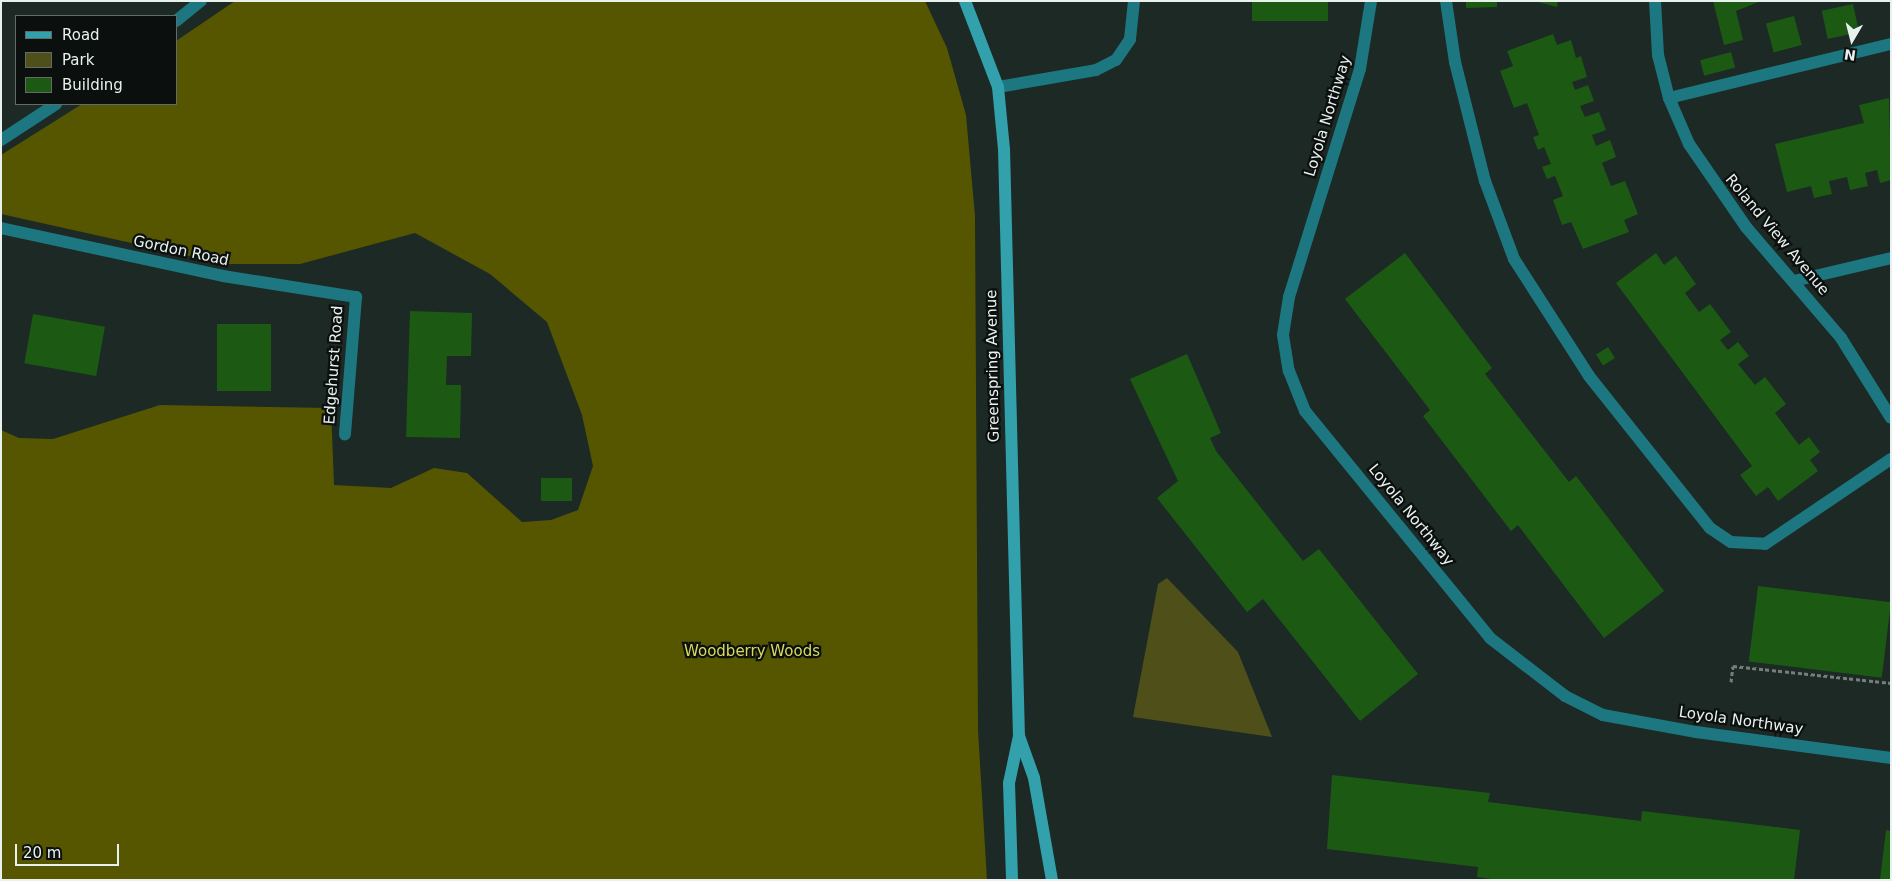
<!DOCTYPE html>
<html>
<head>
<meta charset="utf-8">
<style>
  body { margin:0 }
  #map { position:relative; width:1892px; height:881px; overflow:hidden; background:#1c2925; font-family:"DejaVu Sans",sans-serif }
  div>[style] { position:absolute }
  .green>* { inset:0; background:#4f4f1a }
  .forest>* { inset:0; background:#565600 }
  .building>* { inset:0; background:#1c5a14; transform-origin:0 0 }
  .path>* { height:3px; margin-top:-1.5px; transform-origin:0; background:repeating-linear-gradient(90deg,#747f7b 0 4px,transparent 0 6.5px) }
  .service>* { height:12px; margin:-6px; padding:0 6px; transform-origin:6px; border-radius:6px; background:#1d7780 }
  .minor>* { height:12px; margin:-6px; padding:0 6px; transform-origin:6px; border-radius:6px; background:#1d7780 }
  .secondary>* { height:12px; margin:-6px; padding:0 6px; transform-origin:6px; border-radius:6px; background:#32a1ac }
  span { translate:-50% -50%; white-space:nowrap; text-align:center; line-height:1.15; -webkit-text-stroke:4.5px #0b100e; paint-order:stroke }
  .street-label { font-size:15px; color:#e8f1ee }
  .park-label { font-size:15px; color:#dadb5a }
  .frame { position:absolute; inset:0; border:2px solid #e8f1ee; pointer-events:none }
  .legend { position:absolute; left:15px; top:15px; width:162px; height:90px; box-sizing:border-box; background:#0b100e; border:1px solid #636a68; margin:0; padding:6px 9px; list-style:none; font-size:15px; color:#e8f1ee }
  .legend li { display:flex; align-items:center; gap:10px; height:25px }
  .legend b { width:25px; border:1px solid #636a68 }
  .north { position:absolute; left:1827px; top:15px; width:50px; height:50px; -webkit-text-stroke:4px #0b100e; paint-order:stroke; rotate:188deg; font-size:14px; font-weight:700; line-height:20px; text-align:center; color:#e8f1ee }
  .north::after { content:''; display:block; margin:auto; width:18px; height:22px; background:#e8f1ee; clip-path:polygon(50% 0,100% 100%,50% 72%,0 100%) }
  .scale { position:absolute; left:15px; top:844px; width:104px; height:22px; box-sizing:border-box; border:2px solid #e8f1ee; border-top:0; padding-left:6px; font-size:15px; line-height:18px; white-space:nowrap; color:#e8f1ee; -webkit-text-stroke:4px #0b100e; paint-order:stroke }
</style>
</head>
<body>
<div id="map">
  <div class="green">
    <div style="clip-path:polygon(1167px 578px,1238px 652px,1272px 737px,1133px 717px,1158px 584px)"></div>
  </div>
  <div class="forest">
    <div style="clip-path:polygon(235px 1px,925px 1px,947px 48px,966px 115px,975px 216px,978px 730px,987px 880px,1px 880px,1px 430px,19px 438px,53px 439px,160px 405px,331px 408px,334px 485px,391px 488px,434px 468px,467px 473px,522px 522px,551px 520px,578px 510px,593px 466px,582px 415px,547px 322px,490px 274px,415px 233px,300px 264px,226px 264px,1px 214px,1px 155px,82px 104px,176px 104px,176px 41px)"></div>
  </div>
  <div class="building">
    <div style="left:1252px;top:1px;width:76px;height:20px"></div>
    <div style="clip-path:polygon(1466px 1px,1497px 1px,1497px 7px,1466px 8px)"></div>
    <div style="clip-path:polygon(1534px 1px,1558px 1px,1557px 7px)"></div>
    <div style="clip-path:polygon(1713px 1px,1761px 1px,1736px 11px,1743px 40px,1724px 45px)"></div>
    <div style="left:1853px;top:4px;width:29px;height:32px;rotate:78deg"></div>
    <div style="left:1794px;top:16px;width:30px;height:29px;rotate:75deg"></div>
    <div style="clip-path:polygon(1553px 34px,1557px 45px,1571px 40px,1576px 58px,1581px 56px,1587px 77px,1572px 82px,1575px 90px,1588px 85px,1594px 101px,1580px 106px,1585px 117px,1599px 112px,1606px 130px,1592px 135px,1596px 146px,1610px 140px,1616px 157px,1602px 163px,1611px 186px,1625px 181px,1638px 214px,1624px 220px,1629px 232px,1583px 249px,1571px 222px,1562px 225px,1553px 200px,1563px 196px,1555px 176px,1547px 179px,1542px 167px,1551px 164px,1544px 147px,1538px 150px,1533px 137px,1539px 135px,1527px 103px,1514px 108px,1500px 71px,1513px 66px,1507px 51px)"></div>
    <div style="left:1731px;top:52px;width:16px;height:32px;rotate:75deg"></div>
    <div style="clip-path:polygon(1889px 98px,1891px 180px,1880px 183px,1877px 170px,1865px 173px,1868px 186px,1850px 190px,1847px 177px,1829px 181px,1832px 194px,1814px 198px,1811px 186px,1787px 192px,1775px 144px,1864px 123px,1859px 105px)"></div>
    <div style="clip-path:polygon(1405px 253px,1492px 368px,1485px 374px,1569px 482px,1576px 476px,1664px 591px,1604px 638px,1518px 525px,1511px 531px,1423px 416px,1430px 410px,1345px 299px)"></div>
    <div style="clip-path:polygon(1656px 253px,1664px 265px,1676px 256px,1696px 284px,1685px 293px,1699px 312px,1710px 304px,1731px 332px,1720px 340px,1728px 350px,1738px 342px,1749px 356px,1738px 364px,1755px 385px,1765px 377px,1786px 404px,1775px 413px,1799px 445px,1809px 437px,1820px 452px,1810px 460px,1818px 471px,1778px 501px,1768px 487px,1756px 496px,1740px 475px,1752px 466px,1616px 283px)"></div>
    <div style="clip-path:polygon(410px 311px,472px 313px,471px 356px,447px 356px,446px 385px,461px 385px,460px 438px,406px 437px)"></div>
    <div style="left:33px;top:314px;width:73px;height:50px;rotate:10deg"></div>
    <div style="left:217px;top:324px;width:54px;height:67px"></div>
    <div style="left:1608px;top:347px;width:13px;height:14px;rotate:58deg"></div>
    <div style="clip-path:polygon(1187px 354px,1221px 433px,1210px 438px,1216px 451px,1303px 561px,1319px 549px,1418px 674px,1360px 721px,1263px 599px,1247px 612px,1157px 498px,1178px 481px,1130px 379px)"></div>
    <div style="left:541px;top:478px;width:31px;height:23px"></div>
    <div style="left:1758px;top:586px;width:134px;height:76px;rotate:7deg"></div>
    <div style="clip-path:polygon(1332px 775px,1490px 793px,1488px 802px,1641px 821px,1642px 811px,1800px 830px,1794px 880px,1499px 880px,1477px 877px,1478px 867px,1327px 849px)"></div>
    <div style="clip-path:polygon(1886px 830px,1891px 831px,1891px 880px,1880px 880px)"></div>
  </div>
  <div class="path">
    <div style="left:1731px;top:682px;width:16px;rotate:-83deg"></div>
    <div style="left:1733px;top:666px;width:159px;rotate:6.1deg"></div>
  </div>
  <div class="service">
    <div style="left:1446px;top:1px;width:62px;rotate:81.6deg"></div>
    <div style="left:1455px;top:62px;width:123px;rotate:75.9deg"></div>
    <div style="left:1485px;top:181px;width:83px;rotate:69.6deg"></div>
    <div style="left:1514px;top:259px;width:139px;rotate:57.3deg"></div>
    <div style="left:1589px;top:376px;width:194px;rotate:51.5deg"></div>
    <div style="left:1710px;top:528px;width:25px;rotate:34deg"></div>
    <div style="left:1731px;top:542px;width:34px;rotate:3deg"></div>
    <div style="left:1765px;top:544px;width:152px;rotate:-34deg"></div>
    <div style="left:1669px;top:98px;width:228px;rotate:-13.7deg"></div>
  </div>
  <div class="minor">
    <div style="left:1371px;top:1px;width:69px;rotate:99.2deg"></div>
    <div style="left:1360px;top:69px;width:239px;rotate:107.3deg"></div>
    <div style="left:1289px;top:297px;width:38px;rotate:99deg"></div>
    <div style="left:1283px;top:335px;width:36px;rotate:81deg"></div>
    <div style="left:1289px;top:371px;width:43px;rotate:68.2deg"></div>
    <div style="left:1305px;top:411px;width:293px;rotate:50.8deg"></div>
    <div style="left:1490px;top:638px;width:95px;rotate:37.7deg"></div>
    <div style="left:1565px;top:696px;width:42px;rotate:26.6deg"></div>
    <div style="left:1603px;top:715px;width:95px;rotate:10.4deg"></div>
    <div style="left:1696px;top:732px;width:197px;rotate:7.6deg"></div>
    <div style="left:1655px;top:1px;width:54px;rotate:86.8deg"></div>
    <div style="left:1658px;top:55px;width:44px;rotate:75.7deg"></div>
    <div style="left:1669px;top:98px;width:50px;rotate:66.5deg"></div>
    <div style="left:1689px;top:144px;width:101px;rotate:55.5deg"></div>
    <div style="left:1746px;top:227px;width:146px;rotate:49.4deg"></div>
    <div style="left:1841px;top:338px;width:94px;rotate:58deg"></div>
    <div style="left:176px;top:21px;width:32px;rotate:-39deg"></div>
    <div style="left:998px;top:87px;width:99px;rotate:-9.8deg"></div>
    <div style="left:1096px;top:70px;width:22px;rotate:-27deg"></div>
    <div style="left:1116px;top:60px;width:25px;rotate:-56deg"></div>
    <div style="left:1130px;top:39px;width:38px;rotate:-84deg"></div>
    <div style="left:1px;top:140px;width:66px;rotate:-33.2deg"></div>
    <div style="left:1px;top:228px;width:227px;rotate:12.2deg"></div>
    <div style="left:223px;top:276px;width:135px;rotate:9deg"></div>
    <div style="left:356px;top:297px;width:138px;rotate:94.6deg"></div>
    <div style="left:1794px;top:281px;width:100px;rotate:-13.3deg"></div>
  </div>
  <div class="secondary">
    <div style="left:965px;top:1px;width:92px;rotate:69deg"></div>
    <div style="left:998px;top:87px;width:62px;rotate:84.5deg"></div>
    <div style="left:1004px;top:149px;width:587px;rotate:88.54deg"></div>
    <div style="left:1019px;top:736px;width:48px;rotate:102deg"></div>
    <div style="left:1009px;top:783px;width:97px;rotate:88.2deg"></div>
    <div style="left:1019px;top:736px;width:45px;rotate:70.3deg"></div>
    <div style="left:1034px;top:778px;width:104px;rotate:80deg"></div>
  </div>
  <div class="street-label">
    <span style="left:1328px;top:116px;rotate:-73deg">Loyola Northway</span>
    <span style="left:1777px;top:235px;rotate:50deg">Roland View Avenue</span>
    <span style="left:181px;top:251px;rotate:12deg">Gordon Road</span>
    <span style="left:334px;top:365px;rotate:-86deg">Edgehurst Road</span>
    <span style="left:993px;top:366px;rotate:-91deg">Greenspring Avenue</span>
    <span style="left:1411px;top:515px;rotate:51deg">Loyola Northway</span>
    <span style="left:1741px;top:721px;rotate:8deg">Loyola Northway</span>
  </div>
  <div class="park-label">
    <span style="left:752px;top:652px">Woodberry Woods</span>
  </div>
  <div class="frame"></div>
  <ul class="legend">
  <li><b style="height:6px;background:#32a1ac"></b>Road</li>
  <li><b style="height:14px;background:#4f4f1a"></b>Park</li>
  <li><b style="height:14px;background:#1c5a14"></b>Building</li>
  </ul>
  <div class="north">N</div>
  <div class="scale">20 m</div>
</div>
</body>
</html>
